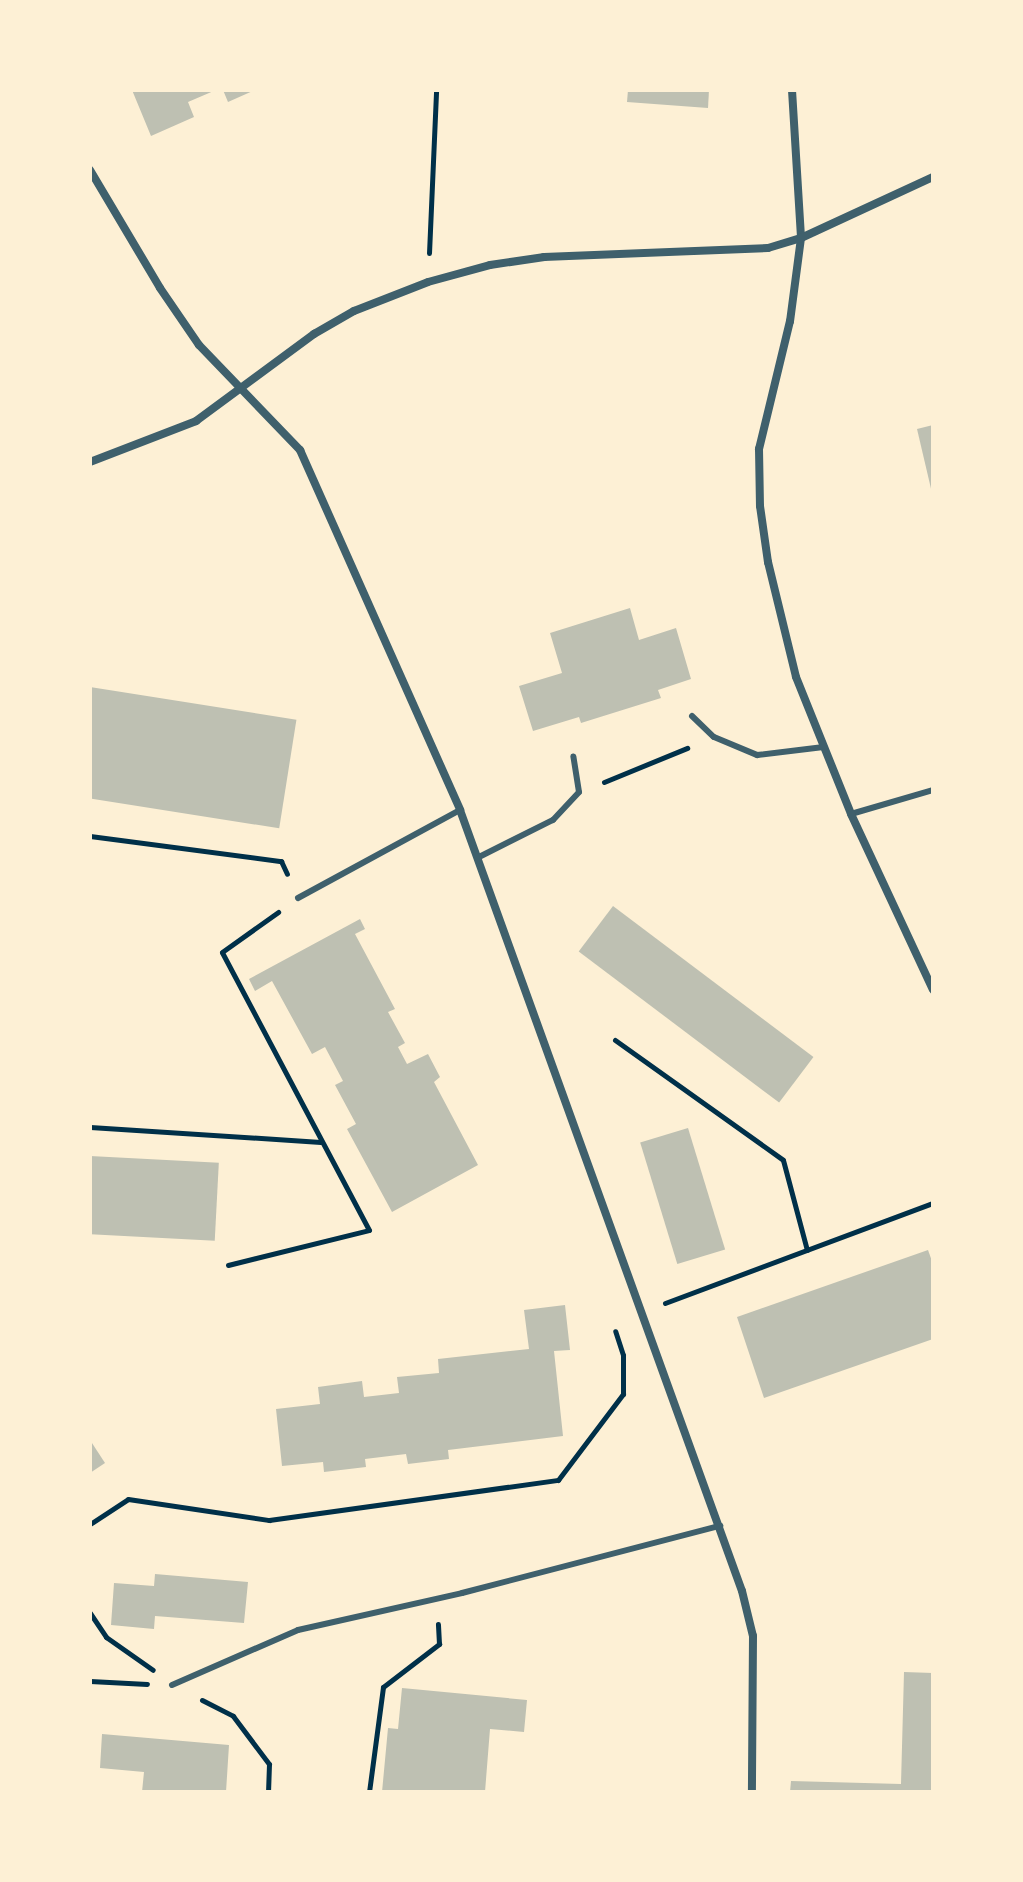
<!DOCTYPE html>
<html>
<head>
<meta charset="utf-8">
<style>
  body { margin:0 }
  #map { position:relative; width:1023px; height:1882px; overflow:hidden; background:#fdf0d5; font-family:Lora,serif }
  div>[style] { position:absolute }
  .building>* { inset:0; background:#bec0b2; transform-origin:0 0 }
  .path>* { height:5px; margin:-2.5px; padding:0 2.5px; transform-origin:2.5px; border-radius:2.5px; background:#003049 }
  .service>* { height:6px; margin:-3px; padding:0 3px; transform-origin:3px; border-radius:3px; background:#3f606c }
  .minor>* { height:8px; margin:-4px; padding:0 4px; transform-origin:4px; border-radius:4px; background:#3f606c }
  span { translate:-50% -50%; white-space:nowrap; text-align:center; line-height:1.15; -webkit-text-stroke:6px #fdf0d5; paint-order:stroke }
  .frame { position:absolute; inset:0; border:92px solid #fdf0d5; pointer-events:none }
</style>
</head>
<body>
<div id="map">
  <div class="building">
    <div style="clip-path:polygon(132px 90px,216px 90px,188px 102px,194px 117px,151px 136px)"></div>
    <div style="clip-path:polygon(223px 90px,255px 90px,228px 102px)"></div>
    <div style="clip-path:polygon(628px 90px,709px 90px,708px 108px,627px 102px)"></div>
    <div style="clip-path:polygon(933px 425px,933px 493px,932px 493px,917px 429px)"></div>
    <div style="clip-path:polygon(630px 608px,639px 640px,676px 628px,691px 679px,658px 690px,661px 698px,581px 723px,579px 717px,533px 731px,519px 686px,562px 673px,550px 633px)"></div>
    <div style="left:90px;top:687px;width:209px;height:110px;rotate:9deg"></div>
    <div style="left:613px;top:906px;width:251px;height:57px;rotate:37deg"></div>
    <div style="clip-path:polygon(360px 919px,365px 929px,355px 934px,395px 1009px,388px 1012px,405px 1043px,398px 1047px,407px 1064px,428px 1054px,440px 1077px,434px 1082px,478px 1165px,392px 1212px,347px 1129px,356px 1124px,335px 1085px,343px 1081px,325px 1047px,312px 1054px,272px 981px,255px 991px,249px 979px)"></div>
    <div style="left:688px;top:1128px;width:127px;height:50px;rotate:73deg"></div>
    <div style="left:90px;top:1156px;width:129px;height:78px;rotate:3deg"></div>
    <div style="clip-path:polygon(928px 1250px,933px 1264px,933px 1339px,764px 1398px,737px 1317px)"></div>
    <div style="clip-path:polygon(565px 1305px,570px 1350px,554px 1351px,563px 1436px,448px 1450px,449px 1459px,408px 1464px,406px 1454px,365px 1459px,366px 1467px,324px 1472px,323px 1462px,282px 1466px,276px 1409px,320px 1404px,318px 1387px,362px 1381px,364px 1397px,399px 1393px,397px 1377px,439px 1373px,438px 1359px,529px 1349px,524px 1310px)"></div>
    <div style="clip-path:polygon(90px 1440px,105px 1463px,90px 1473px)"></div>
    <div style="clip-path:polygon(155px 1574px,248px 1582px,244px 1623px,155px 1616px,154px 1629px,111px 1625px,114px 1583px,154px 1586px)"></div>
    <div style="clip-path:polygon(904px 1672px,933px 1673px,933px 1792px,790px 1792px,791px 1781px,901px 1784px)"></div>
    <div style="clip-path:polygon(402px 1688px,527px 1700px,524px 1732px,490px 1729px,485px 1792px,382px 1792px,388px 1728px,398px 1729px)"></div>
    <div style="clip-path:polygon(102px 1734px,229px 1745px,226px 1792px,142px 1792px,144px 1772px,100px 1768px)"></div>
  </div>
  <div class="path">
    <div style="left:429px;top:253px;width:163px;rotate:-87.5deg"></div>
    <div style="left:604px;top:782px;width:90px;rotate:-22.3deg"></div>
    <div style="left:90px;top:836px;width:193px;rotate:7.5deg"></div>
    <div style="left:281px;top:861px;width:14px;rotate:65deg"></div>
    <div style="left:615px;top:1040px;width:206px;rotate:35.5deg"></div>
    <div style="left:783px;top:1160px;width:93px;rotate:75.1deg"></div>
    <div style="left:90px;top:1127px;width:231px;rotate:3.7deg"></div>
    <div style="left:228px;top:1265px;width:145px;rotate:-13.9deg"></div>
    <div style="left:369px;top:1230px;width:314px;rotate:-117.9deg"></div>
    <div style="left:222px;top:952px;width:69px;rotate:-35.5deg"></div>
    <div style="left:665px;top:1303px;width:286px;rotate:-20.5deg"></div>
    <div style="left:90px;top:1524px;width:45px;rotate:-33.3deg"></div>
    <div style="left:128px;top:1499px;width:143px;rotate:8.5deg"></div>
    <div style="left:269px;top:1520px;width:292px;rotate:-7.9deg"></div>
    <div style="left:558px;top:1480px;width:108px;rotate:-52.9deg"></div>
    <div style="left:623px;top:1394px;width:39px;rotate:-90deg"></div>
    <div style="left:623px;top:1355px;width:25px;rotate:-108deg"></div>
    <div style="left:90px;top:1613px;width:29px;rotate:56deg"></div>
    <div style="left:106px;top:1637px;width:57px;rotate:35.1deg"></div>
    <div style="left:90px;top:1681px;width:57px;rotate:3deg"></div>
    <div style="left:202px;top:1700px;width:35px;rotate:27deg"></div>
    <div style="left:233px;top:1716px;width:60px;rotate:53.1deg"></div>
    <div style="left:269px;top:1764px;width:28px;rotate:92deg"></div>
    <div style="left:369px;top:1792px;width:106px;rotate:-82.4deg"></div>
    <div style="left:383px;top:1687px;width:71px;rotate:-37.5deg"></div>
    <div style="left:439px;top:1644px;width:20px;rotate:-93deg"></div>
  </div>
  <div class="service">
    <div style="left:692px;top:716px;width:30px;rotate:44deg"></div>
    <div style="left:714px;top:737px;width:47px;rotate:22.7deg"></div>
    <div style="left:757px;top:755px;width:67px;rotate:-6.8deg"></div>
    <div style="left:851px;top:814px;width:85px;rotate:-16.3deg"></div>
    <div style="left:477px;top:858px;width:85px;rotate:-26.6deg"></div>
    <div style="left:553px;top:820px;width:38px;rotate:-47deg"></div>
    <div style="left:579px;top:792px;width:36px;rotate:-99deg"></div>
    <div style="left:298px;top:898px;width:184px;rotate:-28.5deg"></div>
    <div style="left:172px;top:1685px;width:137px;rotate:-23.6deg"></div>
    <div style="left:298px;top:1630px;width:168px;rotate:-12.7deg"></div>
    <div style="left:462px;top:1593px;width:267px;rotate:-14.6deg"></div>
  </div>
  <div class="minor">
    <div style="left:792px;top:90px;width:148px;rotate:86.5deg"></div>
    <div style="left:801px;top:238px;width:84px;rotate:97.5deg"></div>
    <div style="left:790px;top:321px;width:132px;rotate:103.6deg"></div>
    <div style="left:759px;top:449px;width:57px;rotate:89deg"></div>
    <div style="left:760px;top:506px;width:57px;rotate:81.9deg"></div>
    <div style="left:768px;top:562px;width:118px;rotate:76.3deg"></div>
    <div style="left:796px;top:677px;width:148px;rotate:68.1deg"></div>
    <div style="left:851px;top:814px;width:194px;rotate:65deg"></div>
    <div style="left:90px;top:170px;width:137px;rotate:59.3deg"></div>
    <div style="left:160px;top:288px;width:69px;rotate:55.6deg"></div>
    <div style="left:199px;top:345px;width:146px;rotate:46.1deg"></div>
    <div style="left:300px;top:450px;width:394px;rotate:66deg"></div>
    <div style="left:460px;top:810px;width:830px;rotate:70.15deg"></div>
    <div style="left:742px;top:1591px;width:46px;rotate:76.3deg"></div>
    <div style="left:753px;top:1636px;width:156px;rotate:90.4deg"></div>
    <div style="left:90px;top:462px;width:114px;rotate:-21.1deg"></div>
    <div style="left:196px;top:421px;width:147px;rotate:-36.4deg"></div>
    <div style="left:314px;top:334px;width:46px;rotate:-29.9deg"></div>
    <div style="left:354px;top:311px;width:79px;rotate:-21.4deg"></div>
    <div style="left:428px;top:282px;width:64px;rotate:-15.3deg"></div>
    <div style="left:490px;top:265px;width:55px;rotate:-8.4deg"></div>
    <div style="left:544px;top:257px;width:224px;rotate:-2.3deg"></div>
    <div style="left:768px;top:248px;width:34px;rotate:-17deg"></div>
    <div style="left:801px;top:238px;width:145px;rotate:-24.8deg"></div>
  </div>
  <div class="frame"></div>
</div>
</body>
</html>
